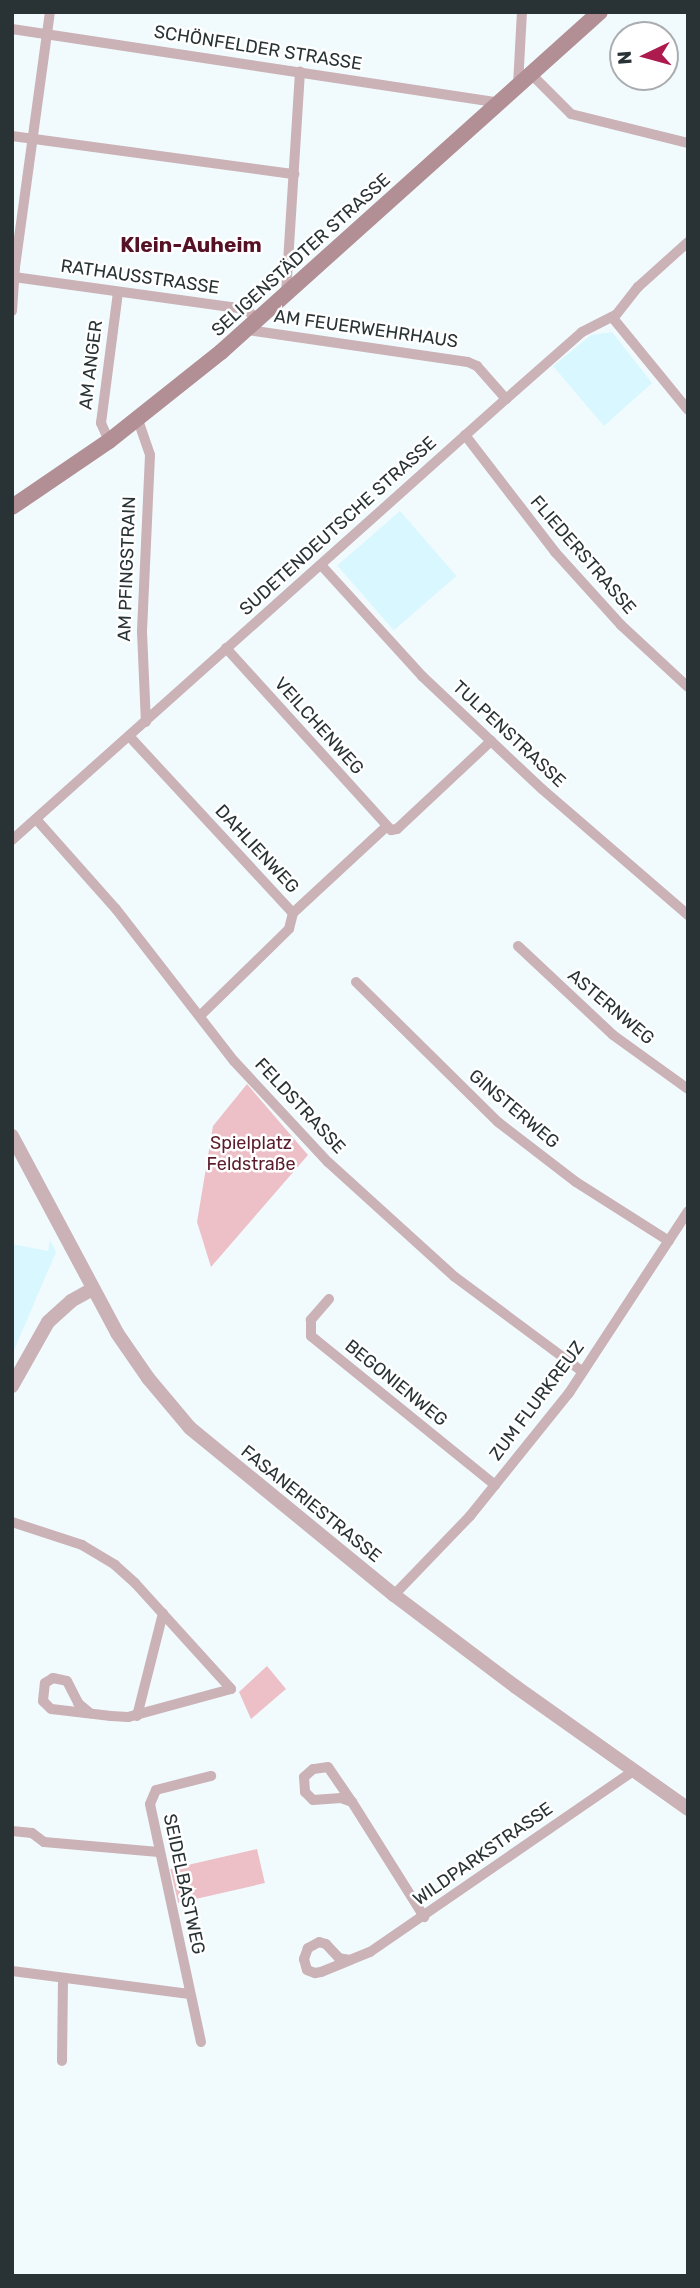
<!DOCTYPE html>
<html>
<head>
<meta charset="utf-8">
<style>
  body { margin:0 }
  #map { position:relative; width:700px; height:2288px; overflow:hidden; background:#f1fbfe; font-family:Rubik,sans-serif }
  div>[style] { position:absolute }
  .built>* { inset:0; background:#d9f7fe; transform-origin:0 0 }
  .green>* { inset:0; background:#edc0c7; transform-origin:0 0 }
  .minor>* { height:10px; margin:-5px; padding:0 5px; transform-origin:5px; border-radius:5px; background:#cab2b6 }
  .tertiary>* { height:14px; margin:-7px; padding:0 7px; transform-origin:7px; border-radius:7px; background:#cab2b6 }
  .secondary>* { height:16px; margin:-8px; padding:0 8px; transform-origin:8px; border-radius:8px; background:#b28f95 }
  span { translate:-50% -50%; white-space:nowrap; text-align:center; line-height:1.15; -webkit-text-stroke:5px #fff; paint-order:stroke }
  .street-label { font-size:18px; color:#293336 }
  .park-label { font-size:18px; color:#5b1d2d }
  .quarter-label { font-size:21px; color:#551126; font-weight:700 }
  .frame { position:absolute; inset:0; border:14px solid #293336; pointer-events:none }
  .north { position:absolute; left:609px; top:21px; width:70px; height:70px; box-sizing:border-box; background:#fff; border:2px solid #a9adaf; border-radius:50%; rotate:265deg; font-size:19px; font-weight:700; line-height:28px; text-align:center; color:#293336 }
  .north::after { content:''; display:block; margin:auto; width:24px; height:32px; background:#ad1b4e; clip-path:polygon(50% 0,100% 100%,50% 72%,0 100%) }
</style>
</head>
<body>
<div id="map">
  <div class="built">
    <div style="clip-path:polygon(612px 332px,652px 383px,604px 426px,553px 366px,591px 335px)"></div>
    <div style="left:400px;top:511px;width:86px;height:83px;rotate:49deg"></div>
    <div style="clip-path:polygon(50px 1240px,56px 1252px,12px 1355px,12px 1244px,48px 1251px)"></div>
  </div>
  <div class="green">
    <div style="clip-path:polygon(247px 1084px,308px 1155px,211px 1267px,197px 1222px,213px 1126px)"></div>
    <div style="clip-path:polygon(267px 1666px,286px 1689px,251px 1719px,239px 1692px)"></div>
    <div style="left:257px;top:1849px;width:35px;height:89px;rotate:77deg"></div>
  </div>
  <div class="minor">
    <div style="left:12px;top:29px;width:493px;rotate:8.6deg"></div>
    <div style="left:531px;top:74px;width:57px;rotate:45deg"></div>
    <div style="left:571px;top:114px;width:121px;rotate:13.9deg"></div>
    <div style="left:518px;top:85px;width:73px;rotate:-86.9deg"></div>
    <div style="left:12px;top:136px;width:285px;rotate:7.7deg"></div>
    <div style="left:14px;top:277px;width:226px;rotate:7.9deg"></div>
    <div style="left:238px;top:308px;width:10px;rotate:17deg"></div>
    <div style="left:248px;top:311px;width:13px;rotate:42deg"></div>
    <div style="left:286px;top:294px;width:223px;rotate:-86.4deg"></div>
    <div style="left:12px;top:311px;width:44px;rotate:-86.1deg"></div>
    <div style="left:15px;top:267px;width:257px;rotate:-82.2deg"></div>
    <div style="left:612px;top:317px;width:120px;rotate:50.7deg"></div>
    <div style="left:248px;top:330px;width:222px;rotate:8.3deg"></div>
    <div style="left:468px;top:362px;width:10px;rotate:24deg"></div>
    <div style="left:477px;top:366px;width:44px;rotate:48.7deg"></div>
    <div style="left:138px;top:420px;width:37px;rotate:71deg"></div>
    <div style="left:150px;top:455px;width:177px;rotate:92.6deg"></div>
    <div style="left:142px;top:632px;width:90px;rotate:87.5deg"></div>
    <div style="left:465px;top:435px;width:148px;rotate:52.4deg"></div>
    <div style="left:555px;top:552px;width:98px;rotate:47.9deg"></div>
    <div style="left:621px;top:625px;width:91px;rotate:42.8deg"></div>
    <div style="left:109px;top:441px;width:20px;rotate:-114deg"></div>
    <div style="left:101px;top:423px;width:132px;rotate:-82.6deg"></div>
    <div style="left:321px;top:565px;width:150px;rotate:47.7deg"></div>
    <div style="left:422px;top:676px;width:165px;rotate:43.3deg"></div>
    <div style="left:542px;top:789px;width:193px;rotate:40.8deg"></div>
    <div style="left:226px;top:648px;width:246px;rotate:47.8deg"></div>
    <div style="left:391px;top:830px;width:6px;rotate:-9deg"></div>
    <div style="left:397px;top:829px;width:129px;rotate:-43.1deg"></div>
    <div style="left:129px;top:736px;width:241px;rotate:47.2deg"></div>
    <div style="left:293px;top:913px;width:16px;rotate:104deg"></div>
    <div style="left:289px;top:929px;width:123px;rotate:135.7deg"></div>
    <div style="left:36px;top:819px;width:120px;rotate:48.4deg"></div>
    <div style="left:116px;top:909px;width:192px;rotate:52.2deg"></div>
    <div style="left:234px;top:1061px;width:138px;rotate:47.1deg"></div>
    <div style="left:328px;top:1162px;width:171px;rotate:42.2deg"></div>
    <div style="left:455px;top:1277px;width:159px;rotate:36.6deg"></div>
    <div style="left:12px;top:840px;width:662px;rotate:-41.76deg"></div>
    <div style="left:506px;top:399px;width:101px;rotate:-41.4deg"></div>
    <div style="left:582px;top:332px;width:38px;rotate:-27deg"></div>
    <div style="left:616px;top:315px;width:36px;rotate:-52deg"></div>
    <div style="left:638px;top:287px;width:67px;rotate:-42deg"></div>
    <div style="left:293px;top:913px;width:127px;rotate:-42.8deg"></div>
    <div style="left:518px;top:946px;width:130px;rotate:43.1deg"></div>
    <div style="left:613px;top:1035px;width:92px;rotate:35.8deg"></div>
    <div style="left:356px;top:982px;width:199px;rotate:44.6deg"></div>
    <div style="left:498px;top:1122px;width:98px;rotate:37.6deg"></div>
    <div style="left:576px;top:1182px;width:110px;rotate:32.4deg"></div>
    <div style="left:329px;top:1299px;width:28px;rotate:131deg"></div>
    <div style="left:311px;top:1320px;width:16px;rotate:90deg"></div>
    <div style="left:311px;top:1336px;width:237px;rotate:39deg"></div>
    <div style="left:12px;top:1522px;width:74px;rotate:18.2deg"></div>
    <div style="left:82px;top:1545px;width:39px;rotate:31deg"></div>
    <div style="left:115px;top:1565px;width:27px;rotate:42deg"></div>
    <div style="left:135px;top:1583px;width:143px;rotate:47.8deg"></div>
    <div style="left:231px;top:1689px;width:107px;rotate:164.8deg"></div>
    <div style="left:128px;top:1717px;width:17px;rotate:-177deg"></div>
    <div style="left:111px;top:1716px;width:60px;rotate:-173.3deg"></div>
    <div style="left:51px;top:1709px;width:11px;rotate:-135deg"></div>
    <div style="left:43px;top:1701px;width:18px;rotate:-84deg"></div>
    <div style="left:45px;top:1683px;width:9px;rotate:-32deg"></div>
    <div style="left:53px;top:1678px;width:14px;rotate:12deg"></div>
    <div style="left:67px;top:1681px;width:25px;rotate:63deg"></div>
    <div style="left:78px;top:1703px;width:16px;rotate:40deg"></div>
    <div style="left:394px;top:1595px;width:110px;rotate:-46.1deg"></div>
    <div style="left:470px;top:1516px;width:158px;rotate:-51.2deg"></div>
    <div style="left:569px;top:1393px;width:217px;rotate:-56.8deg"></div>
    <div style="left:137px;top:1716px;width:106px;rotate:-75.8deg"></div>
    <div style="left:352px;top:1802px;width:42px;rotate:-124.4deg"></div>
    <div style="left:328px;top:1767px;width:15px;rotate:172deg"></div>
    <div style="left:313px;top:1769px;width:12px;rotate:138deg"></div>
    <div style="left:304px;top:1777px;width:15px;rotate:86deg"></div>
    <div style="left:305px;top:1792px;width:11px;rotate:45deg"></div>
    <div style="left:313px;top:1800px;width:28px;rotate:-4deg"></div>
    <div style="left:341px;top:1798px;width:12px;rotate:20deg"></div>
    <div style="left:352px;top:1802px;width:136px;rotate:57.9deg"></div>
    <div style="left:12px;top:1831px;width:20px;rotate:6deg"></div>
    <div style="left:32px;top:1833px;width:15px;rotate:37deg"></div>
    <div style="left:44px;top:1842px;width:115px;rotate:5deg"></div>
    <div style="left:350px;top:1960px;width:11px;rotate:-170deg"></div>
    <div style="left:339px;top:1958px;width:19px;rotate:-133deg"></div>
    <div style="left:326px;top:1944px;width:7px;rotate:-164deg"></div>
    <div style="left:319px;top:1942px;width:13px;rotate:151deg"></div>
    <div style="left:308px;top:1948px;width:12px;rotate:110deg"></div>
    <div style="left:304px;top:1959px;width:11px;rotate:75deg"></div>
    <div style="left:307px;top:1970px;width:9px;rotate:21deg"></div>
    <div style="left:315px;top:1973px;width:6px;rotate:-9deg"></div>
    <div style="left:321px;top:1972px;width:31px;rotate:-22deg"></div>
    <div style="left:350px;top:1960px;width:22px;rotate:-22deg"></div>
    <div style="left:370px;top:1952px;width:319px;rotate:-34.5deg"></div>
    <div style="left:12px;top:1971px;width:179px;rotate:7.4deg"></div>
    <div style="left:201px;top:2042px;width:243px;rotate:-102.1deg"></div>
    <div style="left:150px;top:1804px;width:15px;rotate:-67deg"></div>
    <div style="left:156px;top:1790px;width:57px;rotate:-14.3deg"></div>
    <div style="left:62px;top:2061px;width:83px;rotate:-89.3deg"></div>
  </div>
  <div class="tertiary">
    <div style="left:12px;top:1136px;width:223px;rotate:61.9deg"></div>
    <div style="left:117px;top:1333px;width:55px;rotate:55.4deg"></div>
    <div style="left:148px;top:1378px;width:65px;rotate:50deg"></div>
    <div style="left:190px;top:1428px;width:264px;rotate:39.3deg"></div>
    <div style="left:394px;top:1595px;width:153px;rotate:37deg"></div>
    <div style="left:516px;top:1687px;width:211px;rotate:35.3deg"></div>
    <div style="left:12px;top:1386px;width:73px;rotate:-60.6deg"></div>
    <div style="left:48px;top:1322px;width:31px;rotate:-42deg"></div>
    <div style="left:71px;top:1301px;width:25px;rotate:-29deg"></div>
  </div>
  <div class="secondary">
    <div style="left:12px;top:507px;width:117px;rotate:-34.2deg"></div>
    <div style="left:109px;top:441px;width:143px;rotate:-38.5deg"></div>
    <div style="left:221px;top:352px;width:509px;rotate:-41.9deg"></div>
  </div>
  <div class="street-label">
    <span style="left:258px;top:48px;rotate:9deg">SCHÖNFELDER STRASSE</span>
    <span style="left:301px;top:255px;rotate:-42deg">SELIGENSTÄDTER STRASSE</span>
    <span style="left:140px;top:277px;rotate:8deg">RATHAUSSTRASSE</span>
    <span style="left:366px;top:329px;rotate:8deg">AM FEUERWEHRHAUS</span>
    <span style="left:91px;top:365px;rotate:-83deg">AM ANGER</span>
    <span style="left:338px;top:526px;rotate:-42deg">SUDETENDEUTSCHE STRASSE</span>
    <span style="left:583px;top:555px;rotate:49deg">FLIEDERSTRASSE</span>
    <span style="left:127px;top:569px;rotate:-88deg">AM PFINGSTRAIN</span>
    <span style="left:319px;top:726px;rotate:48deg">VEILCHENWEG</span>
    <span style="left:509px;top:734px;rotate:43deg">TULPENSTRASSE</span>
    <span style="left:257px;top:849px;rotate:47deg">DAHLIENWEG</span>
    <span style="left:611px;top:1007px;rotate:40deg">ASTERNWEG</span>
    <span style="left:300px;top:1106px;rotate:47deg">FELDSTRASSE</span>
    <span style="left:514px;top:1109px;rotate:40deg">GINSTERWEG</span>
    <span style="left:396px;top:1383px;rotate:39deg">BEGONIENWEG</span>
    <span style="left:537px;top:1401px;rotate:-53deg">ZUM FLURKREUZ</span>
    <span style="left:311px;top:1504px;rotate:39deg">FASANERIESTRASSE</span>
    <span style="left:483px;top:1854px;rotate:-35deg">WILDPARKSTRASSE</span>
    <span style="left:184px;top:1884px;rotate:78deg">SEIDELBASTWEG</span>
  </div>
  <div class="park-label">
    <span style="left:251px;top:1154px">Spielplatz<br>Feldstraße</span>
  </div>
  <div class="quarter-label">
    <span style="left:191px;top:245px">Klein-Auheim</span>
  </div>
  <div class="frame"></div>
  <div class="north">N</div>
</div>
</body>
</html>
